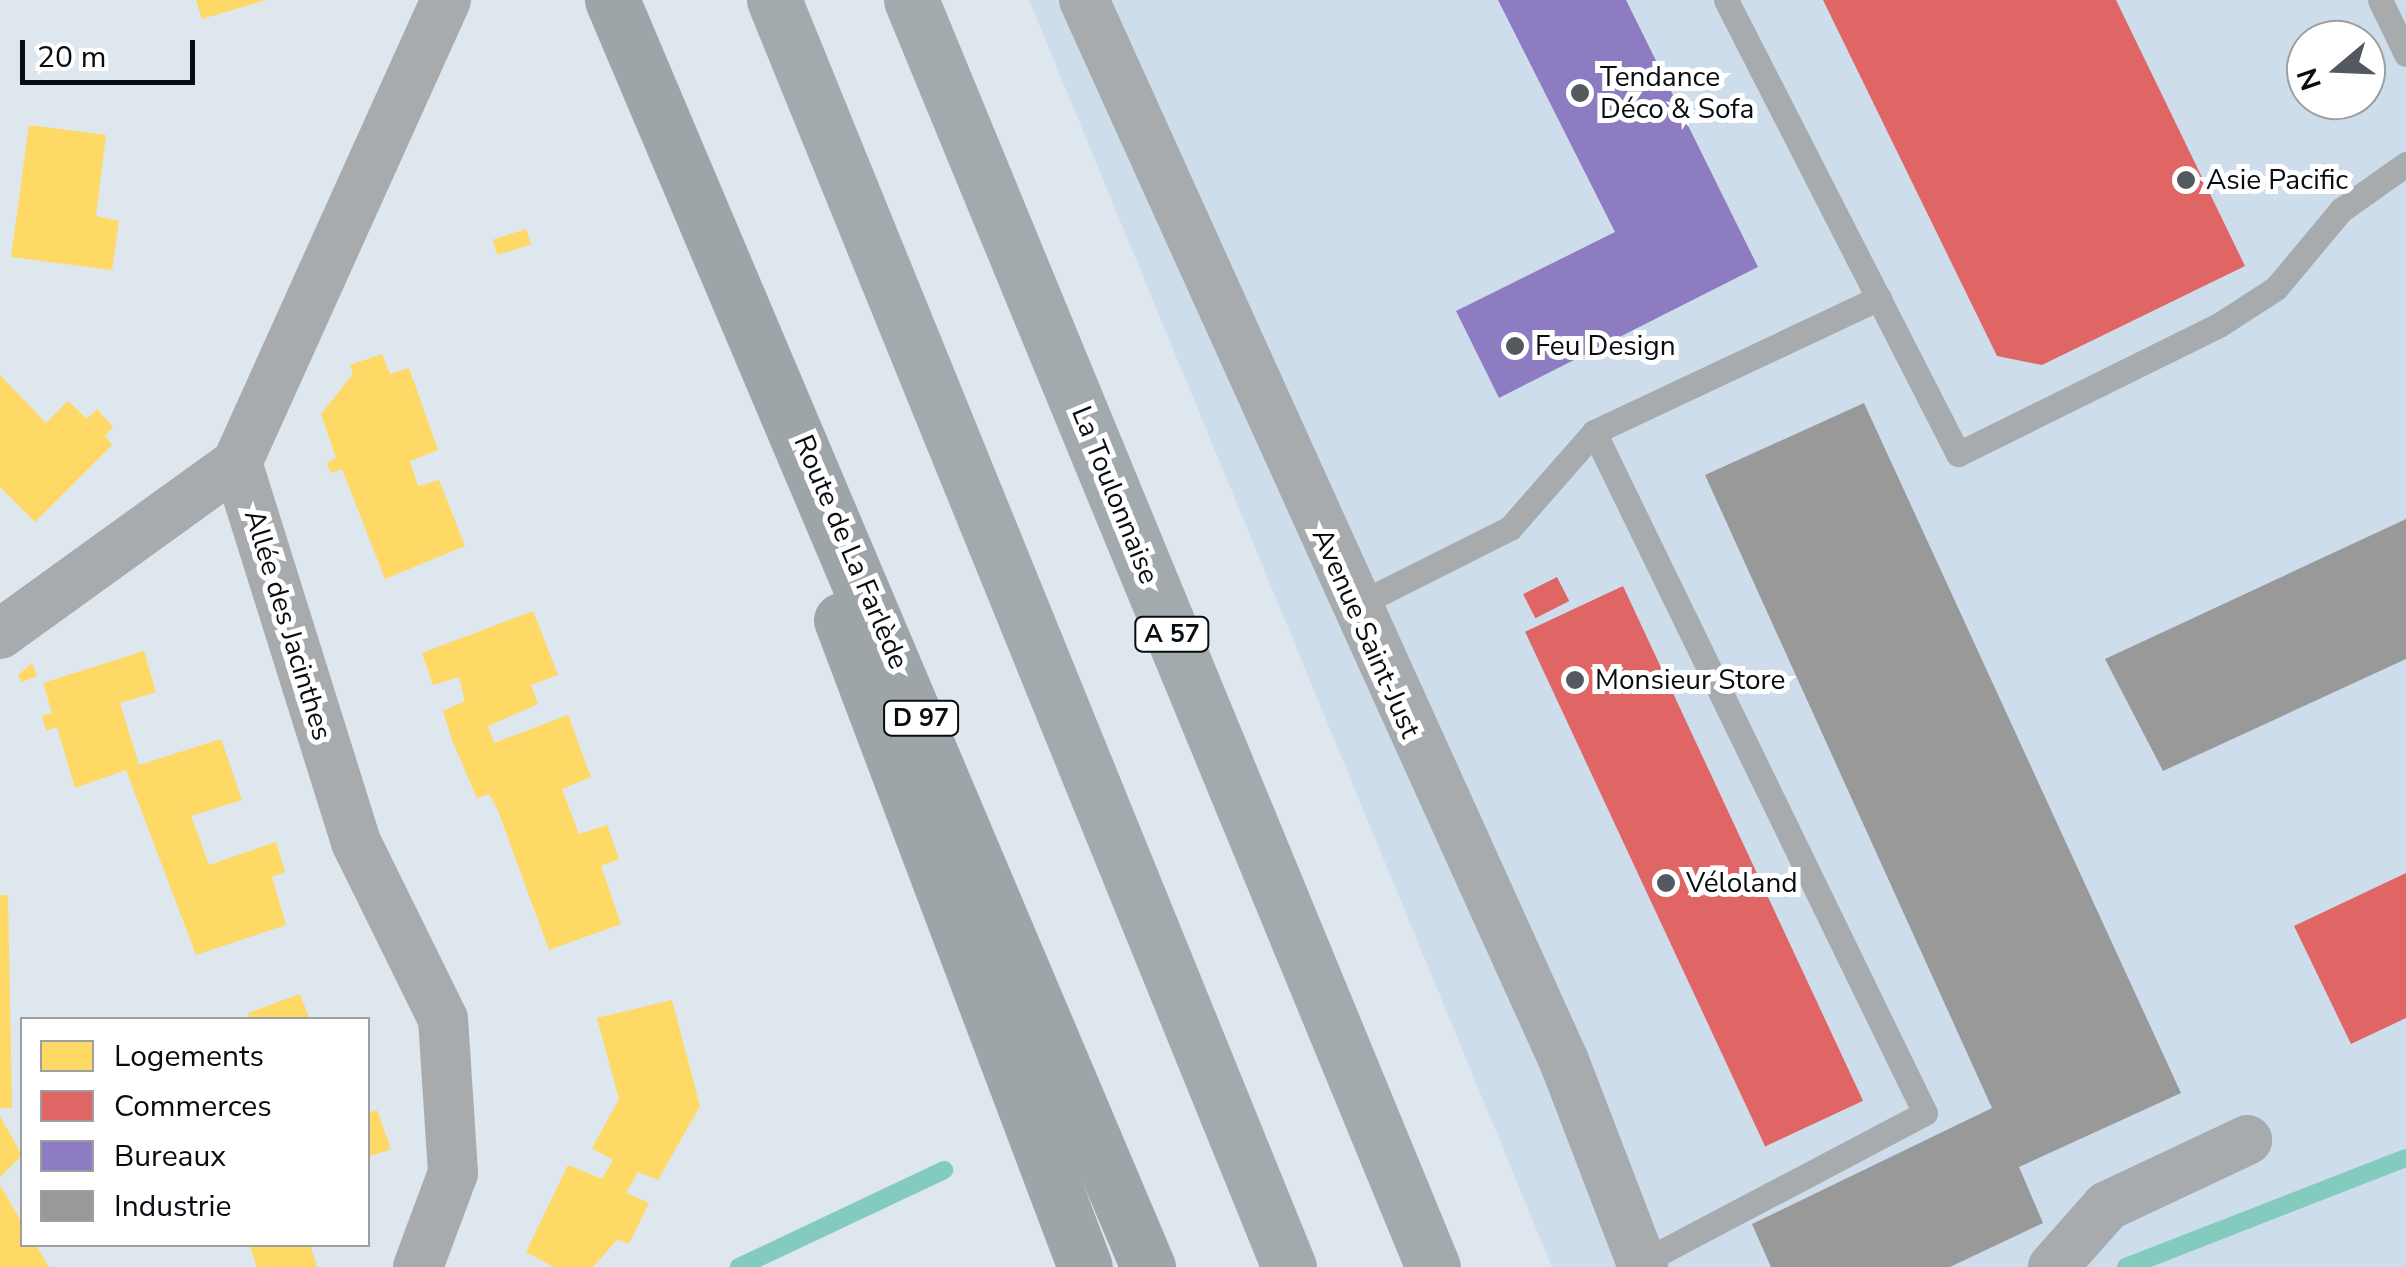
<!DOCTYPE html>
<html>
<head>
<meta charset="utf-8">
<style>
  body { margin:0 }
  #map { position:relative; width:2406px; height:1267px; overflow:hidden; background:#dee6ee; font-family:"Nunito Sans",sans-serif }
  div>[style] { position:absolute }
  .built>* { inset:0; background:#ceddec }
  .homes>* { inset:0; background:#ffd966; transform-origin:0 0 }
  .shops>* { inset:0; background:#e06666; transform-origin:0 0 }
  .offices>* { inset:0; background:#8e7cc3 }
  .industry>* { inset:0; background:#999 }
  .stream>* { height:18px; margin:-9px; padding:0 9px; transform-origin:9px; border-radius:9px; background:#83cbbf }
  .service>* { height:25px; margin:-12.5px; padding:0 12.5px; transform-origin:12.5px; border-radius:12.5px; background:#a7abae }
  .minor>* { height:50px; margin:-25px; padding:0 25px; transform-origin:25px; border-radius:25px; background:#a7abae }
  .primary>* { height:55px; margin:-27.5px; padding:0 27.5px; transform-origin:27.5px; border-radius:27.5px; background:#9ea5a8 }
  .motorway>* { height:55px; margin:-27.5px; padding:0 27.5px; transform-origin:27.5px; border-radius:27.5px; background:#a3aaad }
  .dots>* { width:28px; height:28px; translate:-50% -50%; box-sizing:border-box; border:5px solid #fff; border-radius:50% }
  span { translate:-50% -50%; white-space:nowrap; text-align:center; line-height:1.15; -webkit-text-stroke:10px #fff; paint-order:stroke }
  .shield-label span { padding:2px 8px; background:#fff; border:2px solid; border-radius:8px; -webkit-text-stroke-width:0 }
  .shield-label { font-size:25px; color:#080d12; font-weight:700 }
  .poi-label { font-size:28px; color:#080d12 }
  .left { translate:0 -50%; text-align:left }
  .street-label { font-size:28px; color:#080d12 }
  .legend { position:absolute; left:20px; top:1017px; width:350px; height:230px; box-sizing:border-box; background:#fff; border:2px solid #9c9ea0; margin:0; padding:12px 18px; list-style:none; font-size:30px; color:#080d12 }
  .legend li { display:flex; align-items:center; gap:20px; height:50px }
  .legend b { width:50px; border:2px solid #9c9ea0 }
  .north { position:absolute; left:2286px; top:20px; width:100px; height:100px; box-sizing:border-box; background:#fff; border:2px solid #9c9ea0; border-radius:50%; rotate:251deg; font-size:28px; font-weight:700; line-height:40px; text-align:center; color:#080d12 }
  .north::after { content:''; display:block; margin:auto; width:35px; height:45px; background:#53595f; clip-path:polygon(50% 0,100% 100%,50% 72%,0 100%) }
  .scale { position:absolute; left:20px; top:40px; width:175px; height:45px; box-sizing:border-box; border:5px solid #080d12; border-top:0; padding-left:12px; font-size:30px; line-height:35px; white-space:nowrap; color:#080d12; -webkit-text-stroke:8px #fff; paint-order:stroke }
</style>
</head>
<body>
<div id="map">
  <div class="built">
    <div style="clip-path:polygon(evenodd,1029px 0,2406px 0,2406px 1267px,1552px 1267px,1029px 0,2306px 40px,2366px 40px,2366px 100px,2306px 100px,2306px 40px)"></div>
  </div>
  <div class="homes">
    <div style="clip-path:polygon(196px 0,266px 0,202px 19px)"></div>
    <div style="clip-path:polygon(29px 125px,106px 135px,96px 216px,119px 221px,112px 270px,11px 257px)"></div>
    <div style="left:526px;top:229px;width:16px;height:35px;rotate:72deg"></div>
    <div style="clip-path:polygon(382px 354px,390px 374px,409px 368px,438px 450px,410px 461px,418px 486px,439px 480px,465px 546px,385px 579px,342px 469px,331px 473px,327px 463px,336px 458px,321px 414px,353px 374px,350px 365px)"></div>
    <div style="clip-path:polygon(0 375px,46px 423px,68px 401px,87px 419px,97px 409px,113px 427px,105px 436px,112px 445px,35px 522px,0 487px)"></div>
    <div style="clip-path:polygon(533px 611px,558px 675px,531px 685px,538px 704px,488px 726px,494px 743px,568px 715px,591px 777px,562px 789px,579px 834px,607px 825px,619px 859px,601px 866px,621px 924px,549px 950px,497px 808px,489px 794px,477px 798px,452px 740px,443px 711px,465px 701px,459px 677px,433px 685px,422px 653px)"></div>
    <div style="clip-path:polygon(144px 651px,156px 692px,120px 703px,139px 765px,221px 739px,242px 800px,191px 816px,209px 865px,276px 842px,285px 872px,272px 877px,286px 925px,196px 955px,126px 770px,75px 788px,57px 727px,46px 731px,42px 716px,52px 713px,43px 683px)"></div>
    <div style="clip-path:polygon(32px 663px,37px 676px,22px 682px,18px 675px)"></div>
    <div style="clip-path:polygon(0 895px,8px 895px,12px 1108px,0 1108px)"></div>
    <div style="clip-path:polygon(300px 994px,310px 1020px,250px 1020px,248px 1013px)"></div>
    <div style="clip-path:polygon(672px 1000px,700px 1106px,658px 1180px,638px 1172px,626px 1193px,649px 1203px,629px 1244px,618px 1239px,593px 1267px,554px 1267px,526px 1252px,568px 1165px,602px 1179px,613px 1160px,592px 1148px,619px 1099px,597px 1018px)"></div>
    <div style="clip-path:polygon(377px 1110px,391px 1149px,368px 1157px,368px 1113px)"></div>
    <div style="clip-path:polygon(0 1116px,22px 1155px,0 1177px)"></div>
    <div style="clip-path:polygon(0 1185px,22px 1223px,22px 1244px,35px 1244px,49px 1267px,0 1267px)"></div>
    <div style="clip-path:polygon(249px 1244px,310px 1244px,317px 1267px,257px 1267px)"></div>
  </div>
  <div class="shops">
    <div style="clip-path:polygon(1823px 0,2116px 0,2245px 266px,2042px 365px,1997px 356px)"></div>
    <div style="left:1557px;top:577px;width:27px;height:38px;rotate:63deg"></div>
    <div style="left:1623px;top:586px;width:568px;height:108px;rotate:65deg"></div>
    <div style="clip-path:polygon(2406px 873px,2406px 1018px,2351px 1044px,2294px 926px)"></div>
  </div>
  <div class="offices">
    <div style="clip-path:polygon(1498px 0,1626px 0,1758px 267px,1499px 398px,1456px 311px,1615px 232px)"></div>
  </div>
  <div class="industry">
    <div style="clip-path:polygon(1864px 403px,2181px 1093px,2019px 1167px,2043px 1223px,1950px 1267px,1771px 1267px,1752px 1224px,1992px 1108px,1705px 475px)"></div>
    <div style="clip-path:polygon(2406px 519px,2406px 659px,2163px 771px,2105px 659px)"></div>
  </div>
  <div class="stream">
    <div style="left:739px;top:1267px;width:227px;rotate:-25.3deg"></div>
    <div style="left:2126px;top:1267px;width:300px;rotate:-21.3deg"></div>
  </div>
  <div class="service">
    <div style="left:1726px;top:0;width:510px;rotate:62.93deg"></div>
    <div style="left:1958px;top:454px;width:291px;rotate:-26.3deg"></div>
    <div style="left:2219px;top:325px;width:68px;rotate:-33deg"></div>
    <div style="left:2276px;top:288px;width:102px;rotate:-50.2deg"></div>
    <div style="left:2341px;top:210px;width:80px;rotate:-35.3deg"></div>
    <div style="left:2380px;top:0;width:60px;rotate:64.3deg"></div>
    <div style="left:1594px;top:432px;width:757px;rotate:64.08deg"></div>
    <div style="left:1925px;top:1113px;width:321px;rotate:152.2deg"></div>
    <div style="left:1353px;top:607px;width:176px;rotate:-26.7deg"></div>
    <div style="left:1510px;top:528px;width:128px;rotate:-48.8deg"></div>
    <div style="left:1594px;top:432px;width:315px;rotate:-25.2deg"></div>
  </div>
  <div class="minor">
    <div style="left:1084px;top:0;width:1165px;rotate:65.66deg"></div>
    <div style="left:1564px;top:1061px;width:221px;rotate:69deg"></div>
    <div style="left:0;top:634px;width:292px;rotate:-35.8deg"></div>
    <div style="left:418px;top:1267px;width:100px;rotate:-69.6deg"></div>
    <div style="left:453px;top:1173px;width:154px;rotate:-93.7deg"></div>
    <div style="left:443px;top:1019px;width:197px;rotate:-116.2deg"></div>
    <div style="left:356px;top:842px;width:397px;rotate:-107.4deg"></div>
    <div style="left:237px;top:463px;width:508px;rotate:-65.71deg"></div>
    <div style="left:2053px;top:1267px;width:81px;rotate:-48.5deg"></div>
    <div style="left:2107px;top:1206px;width:155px;rotate:-25.2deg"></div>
  </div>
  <div class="primary">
    <div style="left:612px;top:0;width:1376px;rotate:67.07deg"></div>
    <div style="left:841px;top:620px;width:691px;rotate:69.34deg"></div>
  </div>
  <div class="motorway">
    <div style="left:774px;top:0;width:1368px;rotate:67.88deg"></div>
    <div style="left:911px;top:0;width:1370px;rotate:67.61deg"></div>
  </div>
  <div class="dots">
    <div style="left:1580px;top:93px;background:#53595f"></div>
    <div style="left:2186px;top:180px;background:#53595f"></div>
    <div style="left:1515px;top:346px;background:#53595f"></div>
    <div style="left:1575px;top:680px;background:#53595f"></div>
    <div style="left:1666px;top:883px;background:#53595f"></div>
  </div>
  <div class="shield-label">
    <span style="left:1172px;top:634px">A 57</span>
    <span style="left:921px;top:718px">D 97</span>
  </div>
  <div class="poi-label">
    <span class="left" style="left:1600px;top:93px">Tendance<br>Déco &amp; Sofa</span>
    <span class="left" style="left:2206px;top:180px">Asie Pacific</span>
    <span class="left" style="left:1535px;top:346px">Feu Design</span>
    <span class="left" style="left:1595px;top:680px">Monsieur Store</span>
    <span class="left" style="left:1686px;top:883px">Véloland</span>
  </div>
  <div class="street-label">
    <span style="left:1115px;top:495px;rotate:68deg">La Toulonnaise</span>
    <span style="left:851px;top:552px;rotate:67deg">Route de La Farlède</span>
    <span style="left:288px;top:625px;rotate:73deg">Allée des Jacinthes</span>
    <span style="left:1366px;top:633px;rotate:66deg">Avenue Saint-Just</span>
  </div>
  <ul class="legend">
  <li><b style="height:28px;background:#ffd966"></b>Logements</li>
  <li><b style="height:28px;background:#e06666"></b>Commerces</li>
  <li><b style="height:28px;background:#8e7cc3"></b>Bureaux</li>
  <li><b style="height:28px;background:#999"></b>Industrie</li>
  </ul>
  <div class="north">N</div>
  <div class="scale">20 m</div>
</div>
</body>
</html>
